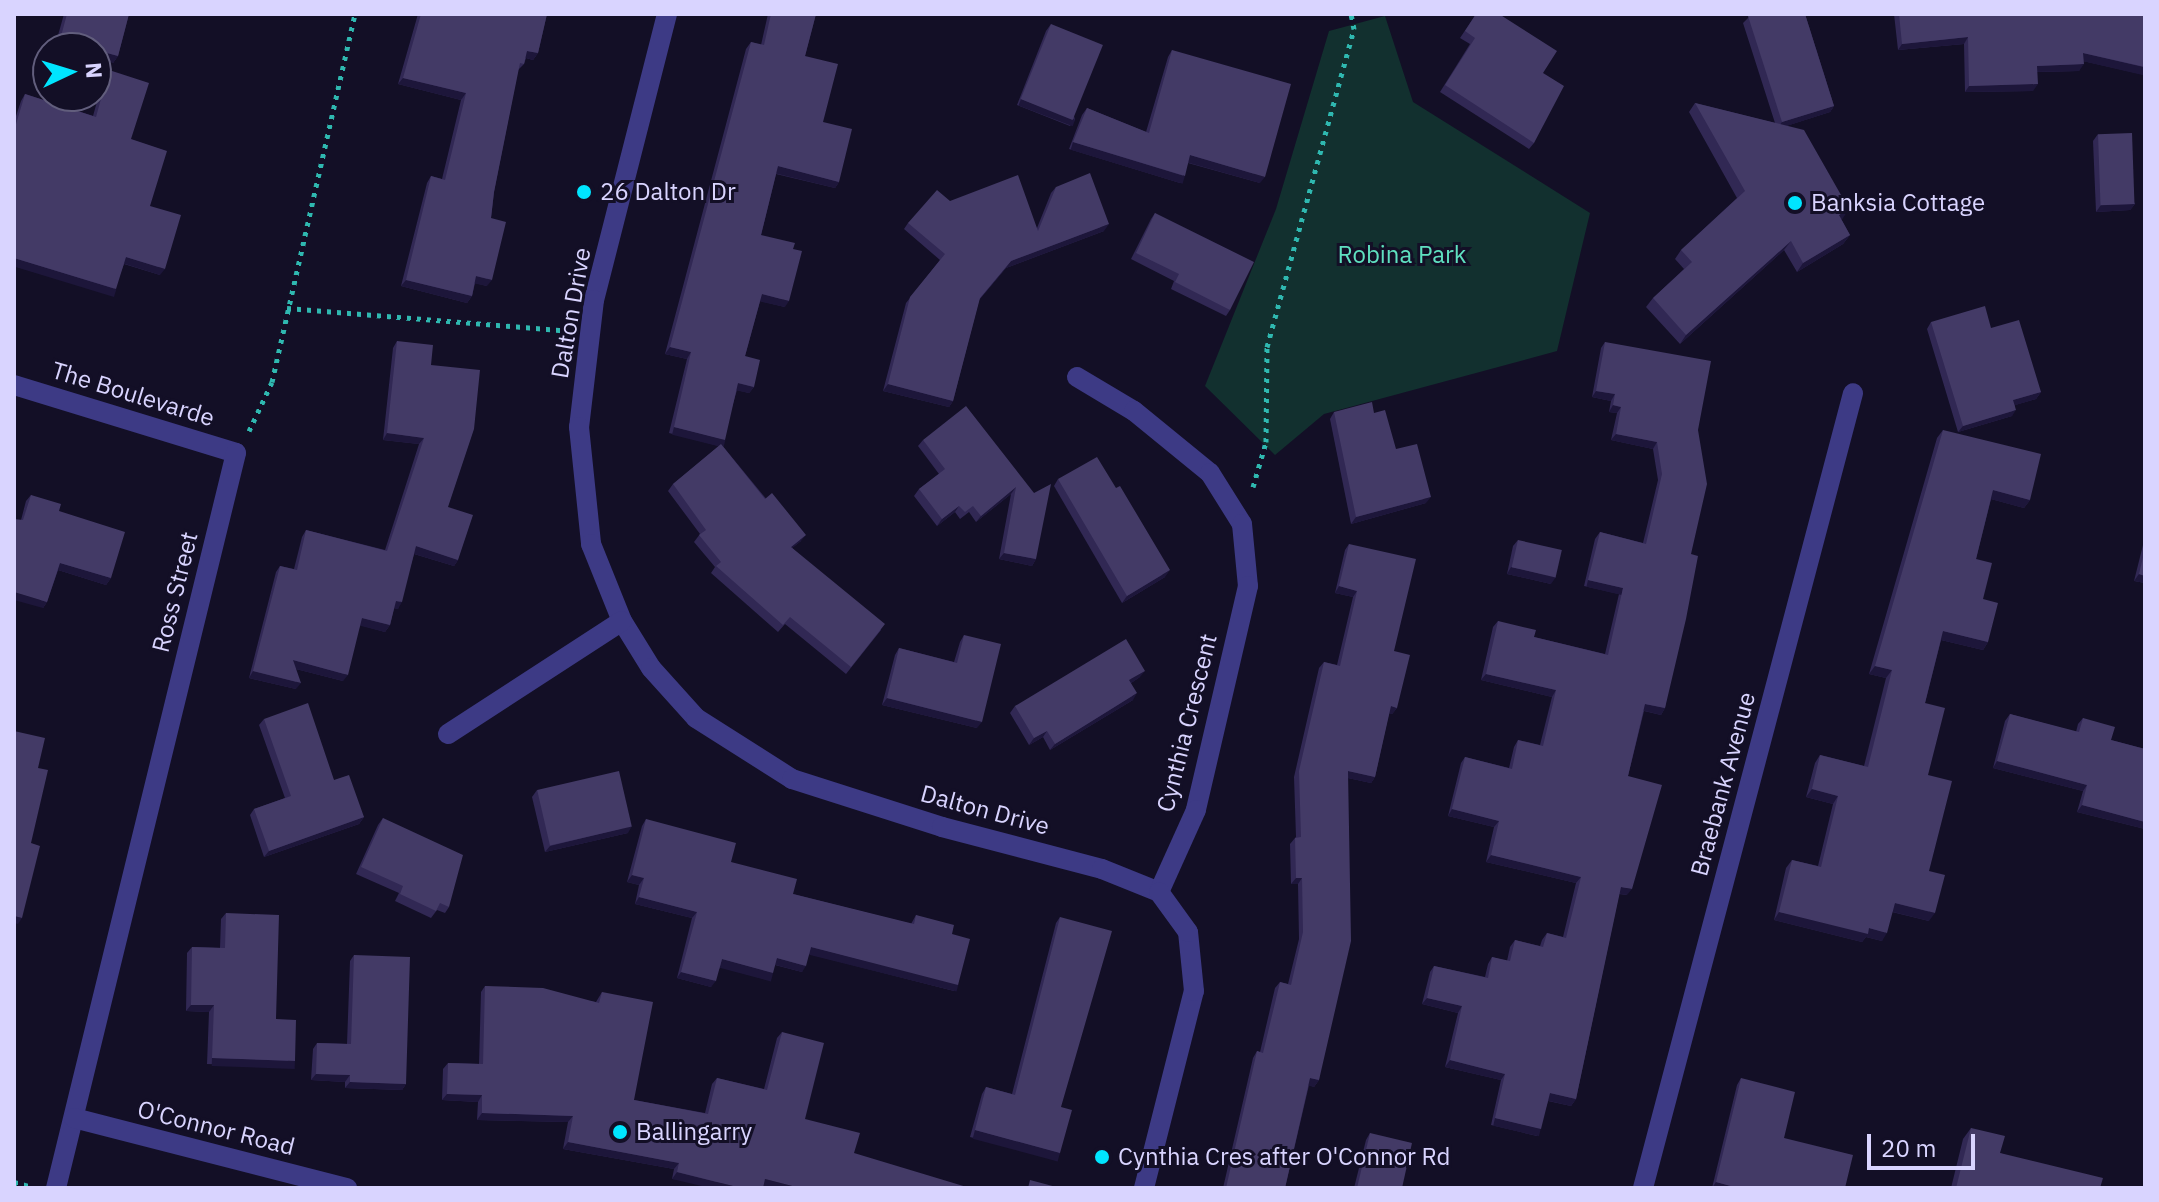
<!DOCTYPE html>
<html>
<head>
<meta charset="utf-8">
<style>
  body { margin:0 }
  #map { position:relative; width:2159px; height:1202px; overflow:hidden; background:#130f26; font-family:"IBM Plex Sans",sans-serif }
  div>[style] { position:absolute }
  .green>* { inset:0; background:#12302f }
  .path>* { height:5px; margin-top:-2.5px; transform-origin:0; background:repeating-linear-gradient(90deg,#2fb8b0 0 4px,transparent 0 10px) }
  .minor>* { height:20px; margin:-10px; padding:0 10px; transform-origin:10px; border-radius:10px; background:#3d3a85 }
  .tertiary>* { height:20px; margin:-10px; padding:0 10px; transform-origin:10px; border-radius:10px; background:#3d3a85 }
  .wall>* { inset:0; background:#312854 }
  .shaded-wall>* { inset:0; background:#1d163a; transform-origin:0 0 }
  .building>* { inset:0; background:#433a66; transform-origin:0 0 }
  .dots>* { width:22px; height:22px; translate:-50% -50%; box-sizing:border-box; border:4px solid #130f26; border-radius:50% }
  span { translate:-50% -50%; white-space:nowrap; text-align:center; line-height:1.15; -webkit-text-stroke:6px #130f26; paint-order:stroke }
  .poi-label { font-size:24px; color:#d9d4ff }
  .left { translate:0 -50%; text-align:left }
  .park-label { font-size:24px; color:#5fe0c0 }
  .street-label { font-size:24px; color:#d9d4ff }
  .frame { position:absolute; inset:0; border:16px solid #d9d4ff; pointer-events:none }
  .north { position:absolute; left:32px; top:32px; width:80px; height:80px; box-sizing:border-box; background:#130f26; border:2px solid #625e7d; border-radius:50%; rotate:86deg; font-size:22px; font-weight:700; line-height:32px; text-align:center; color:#d9d4ff }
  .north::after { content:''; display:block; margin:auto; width:28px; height:36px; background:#00e5ff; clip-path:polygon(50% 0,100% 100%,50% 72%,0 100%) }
  .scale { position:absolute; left:1867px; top:1134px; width:108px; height:36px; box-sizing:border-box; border:4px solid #d9d4ff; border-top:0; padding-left:10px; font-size:24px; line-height:28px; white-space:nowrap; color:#d9d4ff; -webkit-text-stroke:6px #130f26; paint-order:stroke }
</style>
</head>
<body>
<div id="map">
  <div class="green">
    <div style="clip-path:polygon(1385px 16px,1413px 102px,1590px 213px,1557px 351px,1324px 414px,1275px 455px,1205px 386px,1276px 209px,1329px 31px)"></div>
  </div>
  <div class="path">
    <div style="left:287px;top:308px;width:276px;rotate:4.6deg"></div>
    <div style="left:249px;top:431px;width:54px;rotate:-64.9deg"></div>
    <div style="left:272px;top:382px;width:377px;rotate:-77.3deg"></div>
    <div style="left:1253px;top:487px;width:47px;rotate:-73.9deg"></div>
    <div style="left:1266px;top:442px;width:95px;rotate:-89.4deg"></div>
    <div style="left:1267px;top:347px;width:330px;rotate:-74.7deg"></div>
    <div style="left:1354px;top:29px;width:15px;rotate:-101deg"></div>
    <div style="left:14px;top:1182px;width:16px;rotate:15deg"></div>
  </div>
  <div class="minor">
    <div style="left:667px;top:14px;width:295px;rotate:104.3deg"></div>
    <div style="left:594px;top:300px;width:128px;rotate:96.7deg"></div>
    <div style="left:579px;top:427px;width:118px;rotate:84.1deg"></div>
    <div style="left:591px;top:544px;width:83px;rotate:68.1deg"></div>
    <div style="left:622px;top:621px;width:55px;rotate:58.3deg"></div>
    <div style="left:651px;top:668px;width:67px;rotate:48deg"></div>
    <div style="left:696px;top:718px;width:114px;rotate:32.4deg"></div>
    <div style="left:792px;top:779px;width:157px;rotate:17.7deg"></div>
    <div style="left:942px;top:827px;width:165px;rotate:14.7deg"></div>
    <div style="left:1102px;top:869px;width:61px;rotate:22deg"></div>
    <div style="left:1077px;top:377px;width:66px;rotate:30.8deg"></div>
    <div style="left:1134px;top:411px;width:98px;rotate:39.2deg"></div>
    <div style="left:1210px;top:473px;width:60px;rotate:57.9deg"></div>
    <div style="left:1242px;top:524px;width:62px;rotate:84.5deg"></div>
    <div style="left:1248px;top:586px;width:230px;rotate:103.1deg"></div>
    <div style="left:1196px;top:810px;width:90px;rotate:114.3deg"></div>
    <div style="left:14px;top:385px;width:232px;rotate:17deg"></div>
    <div style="left:236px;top:453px;width:757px;rotate:103.76deg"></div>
    <div style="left:448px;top:734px;width:207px;rotate:-33deg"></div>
    <div style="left:1144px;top:1188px;width:203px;rotate:-75.8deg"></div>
    <div style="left:1194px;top:991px;width:59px;rotate:-95.8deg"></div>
    <div style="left:1188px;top:932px;width:49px;rotate:-125.9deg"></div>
    <div style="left:1643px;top:1188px;width:822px;rotate:-75.2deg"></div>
  </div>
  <div class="tertiary">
    <div style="left:74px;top:1118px;width:282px;rotate:14.4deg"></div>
  </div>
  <div class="wall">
    <div style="clip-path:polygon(64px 14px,129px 14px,118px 56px,113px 63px,96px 48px,60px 48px,55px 46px)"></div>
    <div style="clip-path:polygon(418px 14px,547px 14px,538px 53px,533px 60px,526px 58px,524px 64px,518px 70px,494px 192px,491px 218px,487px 286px,475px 283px,472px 296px,467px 303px,401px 286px,427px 183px,431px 176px,442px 179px,461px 100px,398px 84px)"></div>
    <div style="clip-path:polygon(768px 14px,816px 14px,805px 56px,839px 182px,835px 188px,776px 174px,761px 235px,785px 307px,760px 301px,745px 356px,754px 387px,749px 393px,737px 390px,721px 444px,801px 541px,792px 548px,881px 630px,846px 674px,785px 624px,778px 632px,711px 573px,715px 567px,694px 542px,700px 534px,668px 491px,673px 484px,719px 446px,669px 433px,687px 359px,665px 354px,746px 49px,751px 42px,761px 45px)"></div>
    <div style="clip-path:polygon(1476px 14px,1543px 73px,1534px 143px,1529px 149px,1440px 92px,1470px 44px,1460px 38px)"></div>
    <div style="clip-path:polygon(1749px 14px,1805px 14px,1834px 106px,1830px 112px,1786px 126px,1843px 218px,1841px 219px,1850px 235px,1843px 244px,1797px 272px,1784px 250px,1680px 344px,1646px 307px,1653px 298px,1684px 269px,1675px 259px,1681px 250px,1737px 198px,1689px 112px,1695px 103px,1775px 123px,1743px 23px,1750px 16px)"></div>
    <div style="clip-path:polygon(1894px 14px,2145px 14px,2145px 75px,2083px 61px,2079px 71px,2037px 72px,2033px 91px,1965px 92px,1964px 44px,1898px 50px)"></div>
    <div style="clip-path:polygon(1051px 24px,1075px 120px,1070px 126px,1017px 105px,1046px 31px)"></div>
    <div style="clip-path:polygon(1172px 50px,1260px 183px,1188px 163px,1180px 183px,1069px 149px,1082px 115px,1087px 108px,1146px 132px,1168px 57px)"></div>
    <div style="clip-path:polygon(109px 70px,150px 206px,160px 275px,124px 264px,112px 295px,14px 266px,14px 122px,21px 101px,25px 94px,93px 116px,104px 76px)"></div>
    <div style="clip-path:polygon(2098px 134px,2135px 204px,2130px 210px,2096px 212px,2093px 141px)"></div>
    <div style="clip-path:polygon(1056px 187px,1104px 231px,1006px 268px,979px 300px,953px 401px,949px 407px,883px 391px,906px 303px,940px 260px,904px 229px,908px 223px,950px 201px,1037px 228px,1051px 193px)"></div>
    <div style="clip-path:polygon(1155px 213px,1230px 310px,1226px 316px,1171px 289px,1174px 281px,1131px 259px,1151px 219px)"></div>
    <div style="clip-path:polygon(1931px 322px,1991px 328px,2041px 392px,2036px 399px,2015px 405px,2012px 416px,1958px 432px,1927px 329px)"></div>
    <div style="clip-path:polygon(397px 341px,431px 365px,448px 507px,458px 560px,454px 566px,414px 554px,398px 609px,394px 608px,390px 625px,385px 632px,360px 625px,343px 681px,296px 669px,296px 689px,249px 678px,276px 572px,280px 566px,294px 569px,302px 537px,306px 530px,385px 550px,419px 444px,383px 440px,393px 348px)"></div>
    <div style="clip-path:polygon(1605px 342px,1698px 430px,1691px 554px,1665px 708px,1661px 715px,1644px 711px,1628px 776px,1627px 895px,1619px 894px,1576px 1099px,1571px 1106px,1548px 1101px,1537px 1136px,1491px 1125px,1501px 1080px,1445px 1067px,1458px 1013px,1422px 1004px,1430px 972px,1434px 966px,1485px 977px,1488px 964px,1492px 957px,1507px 961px,1510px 947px,1515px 940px,1540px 946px,1542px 940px,1547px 933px,1563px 937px,1576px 883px,1486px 862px,1494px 827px,1448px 816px,1461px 763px,1465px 757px,1509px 768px,1514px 747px,1518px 740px,1540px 745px,1552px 697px,1481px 680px,1493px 627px,1498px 621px,1534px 637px,1605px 654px,1619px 594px,1584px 586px,1595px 539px,1600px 532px,1643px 543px,1658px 480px,1653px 449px,1611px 440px,1617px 413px,1609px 412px,1611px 401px,1592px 397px,1601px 348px)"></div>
    <div style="clip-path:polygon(1334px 412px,1374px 413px,1426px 503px,1351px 524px,1330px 419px)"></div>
    <div style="clip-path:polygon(1943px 430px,2030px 500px,2024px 508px,1991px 499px,1976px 559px,1983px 599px,1988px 642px,1983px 650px,1941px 640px,1925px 703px,1928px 775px,1929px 921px,1892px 912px,1882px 941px,1866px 937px,1862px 942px,1774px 920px,1786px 868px,1792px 860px,1818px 866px,1833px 804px,1806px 797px,1815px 763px,1820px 755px,1864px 766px,1886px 678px,1869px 674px,1937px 438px)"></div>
    <div style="clip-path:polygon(923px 440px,1034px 493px,1036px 559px,1032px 566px,999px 559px,1011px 494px,976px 522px,969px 512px,960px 519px,955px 512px,937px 526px,914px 496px,919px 489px,939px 474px,918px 446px)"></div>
    <div style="clip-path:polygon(1058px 479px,1165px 577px,1122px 603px,1054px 486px)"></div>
    <div style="clip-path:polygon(31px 495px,59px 511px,111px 578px,106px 585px,58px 570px,47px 602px,43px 608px,21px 520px,26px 501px)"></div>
    <div style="clip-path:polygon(2145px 537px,2145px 583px,2134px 581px)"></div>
    <div style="clip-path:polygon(1518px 540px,1551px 584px,1507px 574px,1513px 546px)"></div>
    <div style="clip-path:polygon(1349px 544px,1394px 651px,1397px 708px,1392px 714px,1389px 713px,1375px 777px,1371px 783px,1348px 778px,1319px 1080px,1314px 1087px,1309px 1085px,1285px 1188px,1223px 1188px,1253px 1058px,1257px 1051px,1260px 1052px,1275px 988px,1280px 982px,1288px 984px,1299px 939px,1298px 884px,1291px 884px,1290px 844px,1295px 838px,1296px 837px,1294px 777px,1319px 668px,1324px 662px,1337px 665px,1353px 597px,1335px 593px,1345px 550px)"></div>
    <div style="clip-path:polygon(964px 635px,977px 728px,882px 705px,895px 655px,899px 648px,954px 662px,960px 642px)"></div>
    <div style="clip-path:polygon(1140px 677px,1131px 683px,1133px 700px,1050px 750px,1043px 737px,1029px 745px,1010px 713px,1015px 706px)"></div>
    <div style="clip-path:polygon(2010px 714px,2076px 732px,2078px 724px,2083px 718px,2111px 740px,2145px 749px,2145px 829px,2077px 812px,2083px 791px,1993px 768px,2005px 721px)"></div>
    <div style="clip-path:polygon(264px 719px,334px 780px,364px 817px,359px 824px,264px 857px,250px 815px,254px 809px,285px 798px,259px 725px)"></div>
    <div style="clip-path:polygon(537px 790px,628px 833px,545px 852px,532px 797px)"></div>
    <div style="clip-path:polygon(383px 818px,449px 907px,445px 913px,437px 910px,431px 918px,395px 901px,399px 893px,356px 874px,378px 825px)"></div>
    <div style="clip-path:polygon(646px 819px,793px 894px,911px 924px,916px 915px,952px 934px,954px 991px,809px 954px,802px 972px,775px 965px,768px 980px,720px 967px,711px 987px,677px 978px,692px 918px,635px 904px,639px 885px,627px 882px,642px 826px)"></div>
    <div style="clip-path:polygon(226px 913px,276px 1019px,290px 1067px,207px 1064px,209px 1012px,186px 1011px,187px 953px,192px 947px,220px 948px,221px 919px)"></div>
    <div style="clip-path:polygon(1060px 917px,1061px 1107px,1060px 1153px,1056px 1160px,970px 1137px,982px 1094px,986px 1087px,1012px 1094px,1056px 923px)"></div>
    <div style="clip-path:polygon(354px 955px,406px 1084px,402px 1090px,345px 1088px,345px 1082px,311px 1080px,313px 1049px,317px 1043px,347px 1044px,350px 961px)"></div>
    <div style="clip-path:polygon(485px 986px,596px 1002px,602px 992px,634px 1100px,705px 1113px,712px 1084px,717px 1078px,764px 1089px,777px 1038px,782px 1032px,763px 1186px,672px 1179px,674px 1169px,563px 1149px,568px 1122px,477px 1120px,478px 1102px,442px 1100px,443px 1069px,448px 1063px,479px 1064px,481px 992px)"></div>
    <div style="clip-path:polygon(1741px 1078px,1784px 1138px,1845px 1188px,1712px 1188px,1737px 1085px)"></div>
    <div style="clip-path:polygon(1971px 1128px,2000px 1153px,2100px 1188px,1951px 1188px,1963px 1139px)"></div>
    <div style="clip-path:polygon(1370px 1133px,1402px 1188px,1354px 1188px,1366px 1140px)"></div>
  </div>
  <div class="shaded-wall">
    <div style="clip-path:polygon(1968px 37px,1964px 44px,1898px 50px,1902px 44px)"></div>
    <div style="clip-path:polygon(60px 40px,88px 48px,60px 48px,55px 46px)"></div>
    <div style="clip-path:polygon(96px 50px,118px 56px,113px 63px,96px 58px)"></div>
    <div style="clip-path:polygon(527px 51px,538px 53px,533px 60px,523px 57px)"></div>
    <div style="left:2083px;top:53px;width:64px;height:8px;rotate:13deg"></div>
    <div style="clip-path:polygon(2084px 64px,2079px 71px,2033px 72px,2037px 66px)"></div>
    <div style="clip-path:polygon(403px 78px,466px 93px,461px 100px,398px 84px)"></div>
    <div style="clip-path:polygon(2038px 84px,2033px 91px,1965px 92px,1969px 86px)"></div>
    <div style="left:1021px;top:99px;width:58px;height:7px;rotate:21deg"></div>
    <div style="clip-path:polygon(1834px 106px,1830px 112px,1777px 129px,1782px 122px)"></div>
    <div style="left:1073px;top:142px;width:117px;height:8px;rotate:17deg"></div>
    <div style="clip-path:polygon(1190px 155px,1265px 177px,1260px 183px,1186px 162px)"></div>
    <div style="clip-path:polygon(778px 166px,839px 182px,835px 188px,774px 173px)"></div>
    <div style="clip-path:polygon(2135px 204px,2130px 210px,2096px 212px,2101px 205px)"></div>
    <div style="clip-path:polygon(1849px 209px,1843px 218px,1832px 224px,1839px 215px)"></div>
    <div style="clip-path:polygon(1109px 224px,1104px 231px,1006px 268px,975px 305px,1011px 261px)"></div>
    <div style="clip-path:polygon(1850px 235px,1843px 244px,1797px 272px,1803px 263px)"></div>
    <div style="clip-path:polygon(1791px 241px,1784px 250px,1680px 344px,1686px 335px)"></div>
    <div style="clip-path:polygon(126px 257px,165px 269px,160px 275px,122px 263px)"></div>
    <div style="left:14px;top:258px;width:107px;height:8px;rotate:17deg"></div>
    <div style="clip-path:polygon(476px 276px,492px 280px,487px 286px,472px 283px)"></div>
    <div style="clip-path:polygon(406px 280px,472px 296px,467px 303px,401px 286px)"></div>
    <div style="clip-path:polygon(762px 294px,789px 301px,785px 307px,758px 301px)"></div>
    <div style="clip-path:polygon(670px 347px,691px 352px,687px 359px,665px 354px)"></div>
    <div style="clip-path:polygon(738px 383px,754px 387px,749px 393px,734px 390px)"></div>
    <div style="clip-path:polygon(888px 384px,953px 401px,949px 407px,883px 391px)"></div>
    <div style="clip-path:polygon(1596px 391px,1615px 394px,1611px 401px,1592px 397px)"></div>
    <div style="clip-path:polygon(2041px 392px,2036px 399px,2009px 407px,2013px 400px)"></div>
    <div style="clip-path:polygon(1613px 405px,1621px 407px,1617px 413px,1609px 412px)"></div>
    <div style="clip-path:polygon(2016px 410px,2012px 416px,1958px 432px,1963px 426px)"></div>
    <div style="left:674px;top:427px;width:53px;height:8px;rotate:14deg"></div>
    <div style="clip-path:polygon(387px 433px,424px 438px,419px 444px,383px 440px)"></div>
    <div style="clip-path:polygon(1616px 434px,1657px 442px,1653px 449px,1611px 440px)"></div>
    <div style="clip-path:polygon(1016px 487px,1011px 494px,976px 522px,981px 516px)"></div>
    <div style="clip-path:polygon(1993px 490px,2030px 500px,2024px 508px,1987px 498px)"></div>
    <div style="clip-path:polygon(1431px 497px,1426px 503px,1351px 524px,1356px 517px)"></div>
    <div style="clip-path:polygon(959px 506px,955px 512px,937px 526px,942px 519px)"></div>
    <div style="clip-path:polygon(806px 535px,801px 541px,786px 553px,791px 547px)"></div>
    <div style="clip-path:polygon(416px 546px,458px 560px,454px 566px,411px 553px)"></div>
    <div style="clip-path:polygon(1004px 553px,1036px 559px,1032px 566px,999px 559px)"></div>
    <div style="clip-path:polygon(60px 563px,111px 578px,106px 585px,55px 569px)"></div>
    <div style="clip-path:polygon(1511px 567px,1556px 577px,1551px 584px,1507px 574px)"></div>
    <div style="clip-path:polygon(1170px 570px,1165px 577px,1122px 603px,1127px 596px)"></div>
    <div style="clip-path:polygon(2139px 574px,2145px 576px,2145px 583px,2134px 581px)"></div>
    <div style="left:1588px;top:580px;width:36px;height:7px;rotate:13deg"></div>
    <div style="clip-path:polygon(1339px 586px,1357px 591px,1353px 597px,1335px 593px)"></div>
    <div style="clip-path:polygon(14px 592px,47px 602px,43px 608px,14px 600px)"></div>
    <div style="clip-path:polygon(396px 601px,402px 602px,398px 609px,391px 608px)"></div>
    <div style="clip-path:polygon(362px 618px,390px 625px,385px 632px,357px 625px)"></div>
    <div style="clip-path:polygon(1943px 631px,1988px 642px,1983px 650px,1937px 639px)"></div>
    <div style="clip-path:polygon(293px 660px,348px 675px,343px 681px,288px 667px)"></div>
    <div style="clip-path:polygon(1875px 666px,1892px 670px,1886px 678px,1869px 674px)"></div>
    <div style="clip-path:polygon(253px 671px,301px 683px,296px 689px,249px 678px)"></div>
    <div style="clip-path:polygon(1145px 671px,1140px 677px,1125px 687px,1129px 680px)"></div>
    <div style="clip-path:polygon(1486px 674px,1556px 690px,1552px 697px,1481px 680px)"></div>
    <div style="clip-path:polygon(1137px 693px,1133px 700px,1050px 750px,1055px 744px)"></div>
    <div style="clip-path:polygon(887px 698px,982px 722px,977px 728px,882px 705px)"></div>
    <div style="clip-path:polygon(1645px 704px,1665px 708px,1661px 715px,1641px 710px)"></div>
    <div style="clip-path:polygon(1391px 706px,1397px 708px,1392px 714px,1386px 713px)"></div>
    <div style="clip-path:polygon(1047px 731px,1043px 737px,1029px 745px,1034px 738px)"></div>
    <div style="clip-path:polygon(1997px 761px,2087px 785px,2083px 791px,1993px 768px)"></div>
    <div style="clip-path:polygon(1348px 771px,1375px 777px,1371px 783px,1343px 777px)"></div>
    <div style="clip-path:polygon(1812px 789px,1838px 796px,1833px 804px,1806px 797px)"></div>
    <div style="clip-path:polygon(2082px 805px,2145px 822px,2145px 829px,2077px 812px)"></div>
    <div style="clip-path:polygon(1452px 809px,1499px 821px,1494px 827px,1448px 816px)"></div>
    <div style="clip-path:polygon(364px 817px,359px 824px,264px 857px,269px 851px)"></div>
    <div style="clip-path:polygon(632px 826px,628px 833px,545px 852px,550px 846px)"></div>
    <div style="clip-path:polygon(1491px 855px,1581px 877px,1576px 883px,1486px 862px)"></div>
    <div style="clip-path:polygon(632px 875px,644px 878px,639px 885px,627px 882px)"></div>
    <div style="clip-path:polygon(1296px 878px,1302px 878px,1298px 884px,1291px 884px)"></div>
    <div style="clip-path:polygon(1621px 887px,1632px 889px,1627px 895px,1616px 893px)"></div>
    <div style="clip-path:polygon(639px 897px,697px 912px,692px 918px,635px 904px)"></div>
    <div style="clip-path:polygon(1895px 903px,1935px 913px,1929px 921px,1889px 911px)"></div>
    <div style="clip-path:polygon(1779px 912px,1869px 928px,1887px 933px,1882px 941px,1866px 937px,1862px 942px,1774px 920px)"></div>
    <div style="clip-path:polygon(14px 916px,22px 918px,18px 924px,14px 923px)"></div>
    <div style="left:811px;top:947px;width:152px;height:8px;rotate:14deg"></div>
    <div style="clip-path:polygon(777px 958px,806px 966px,802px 972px,772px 964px)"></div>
    <div style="left:722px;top:959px;width:53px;height:9px;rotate:15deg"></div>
    <div style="clip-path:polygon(681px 972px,716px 981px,711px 987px,677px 978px)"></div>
    <div style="clip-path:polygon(1427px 998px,1462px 1006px,1458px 1013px,1422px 1004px)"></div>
    <div style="clip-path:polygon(191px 1005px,214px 1005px,209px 1012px,186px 1011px)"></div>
    <div style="left:212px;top:1058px;width:83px;height:8px;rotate:2deg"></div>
    <div style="clip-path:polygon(1450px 1060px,1505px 1074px,1501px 1080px,1445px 1067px)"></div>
    <div style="clip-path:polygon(316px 1074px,350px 1075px,345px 1082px,311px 1080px)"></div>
    <div style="clip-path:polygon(1310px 1078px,1319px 1080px,1314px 1087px,1306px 1085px)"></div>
    <div style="clip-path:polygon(350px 1082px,406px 1084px,402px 1090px,345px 1088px)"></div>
    <div style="clip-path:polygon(1550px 1093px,1576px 1099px,1571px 1106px,1545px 1100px)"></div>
    <div style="clip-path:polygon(447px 1094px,482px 1095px,478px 1102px,442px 1100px)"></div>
    <div style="clip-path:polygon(482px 1113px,573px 1116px,568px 1122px,477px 1120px)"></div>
    <div style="left:1495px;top:1118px;width:47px;height:8px;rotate:13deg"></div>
    <div style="left:975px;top:1130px;width:88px;height:9px;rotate:15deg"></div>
    <div style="clip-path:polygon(568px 1142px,679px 1163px,674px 1169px,563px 1149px)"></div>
    <div style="clip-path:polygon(677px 1172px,741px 1188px,710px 1188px,672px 1179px)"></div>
    <div style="clip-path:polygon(765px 1179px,800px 1188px,771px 1188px,760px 1185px)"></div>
    <div style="clip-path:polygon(1716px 1182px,1738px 1188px,1712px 1188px)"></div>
  </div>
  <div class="building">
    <div style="clip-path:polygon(67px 14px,129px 14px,118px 56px,96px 50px,96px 48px,88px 48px,60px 40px)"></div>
    <div style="clip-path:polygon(421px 14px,547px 14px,538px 53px,527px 51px,524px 64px,520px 63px,494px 192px,491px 218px,506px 222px,492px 280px,476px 276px,472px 296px,406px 280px,431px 176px,445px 180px,466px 93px,403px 78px)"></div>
    <div style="clip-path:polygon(771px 14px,816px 14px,805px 56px,838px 64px,823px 122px,852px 129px,839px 182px,778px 166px,761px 235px,795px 243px,793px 249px,802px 251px,789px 301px,762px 294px,745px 356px,760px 360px,754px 387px,738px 383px,725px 440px,674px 427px,691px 352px,670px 347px,751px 42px,764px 45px)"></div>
    <div style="clip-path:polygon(1476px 14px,1499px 14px,1557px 51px,1543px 73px,1564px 86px,1534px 143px,1445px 85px,1475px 38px,1465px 31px)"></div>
    <div style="clip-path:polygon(1754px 14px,1805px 14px,1834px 106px,1782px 122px,1748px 16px)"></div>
    <div style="clip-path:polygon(1899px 14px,2145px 14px,2145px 67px,2083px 53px,2084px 64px,2037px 66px,2038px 84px,1969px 86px,1968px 37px,1902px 44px)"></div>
    <div style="left:1051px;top:24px;width:56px;height:81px;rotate:22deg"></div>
    <div style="clip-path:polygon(1172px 50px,1291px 84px,1265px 177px,1190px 155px,1185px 176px,1073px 142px,1087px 108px,1149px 133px)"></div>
    <div style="clip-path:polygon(109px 70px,149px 83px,131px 139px,167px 151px,150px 206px,181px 215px,165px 269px,126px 257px,116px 289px,14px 258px,14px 131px,25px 94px,96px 117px)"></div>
    <div style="clip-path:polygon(1695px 103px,1804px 130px,1849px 209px,1839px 215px,1850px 235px,1803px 263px,1791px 241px,1686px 335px,1653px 298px,1692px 262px,1681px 250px,1745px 191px)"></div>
    <div style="left:2132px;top:133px;width:71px;height:34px;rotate:88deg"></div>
    <div style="clip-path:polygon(1090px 173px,1109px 224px,1011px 261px,980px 298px,953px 401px,888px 384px,910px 297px,945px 254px,908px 223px,937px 190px,950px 201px,1018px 175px,1038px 231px,1056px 187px)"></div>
    <div style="clip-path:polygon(1155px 213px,1254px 262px,1230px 310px,1175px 282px,1179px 274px,1136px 253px)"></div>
    <div style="clip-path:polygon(1985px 306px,1991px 328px,2019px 320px,2041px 392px,2013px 400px,2016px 410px,1963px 426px,1931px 322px)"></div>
    <div style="clip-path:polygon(397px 341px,433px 345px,431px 365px,480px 370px,474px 429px,448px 507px,473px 515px,458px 560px,416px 546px,402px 602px,396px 601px,390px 625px,362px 618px,348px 675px,293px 660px,301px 683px,253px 671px,280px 566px,297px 570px,306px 530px,387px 551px,424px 438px,387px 433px)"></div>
    <div style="clip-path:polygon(1605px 342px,1711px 361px,1698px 430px,1707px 484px,1691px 554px,1698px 556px,1686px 619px,1665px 708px,1645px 704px,1628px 776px,1662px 785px,1632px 889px,1621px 887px,1576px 1099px,1550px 1093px,1541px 1129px,1495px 1118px,1505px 1074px,1450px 1060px,1462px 1006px,1427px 998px,1434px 966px,1488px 978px,1492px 957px,1510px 961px,1515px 940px,1543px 947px,1547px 933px,1566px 938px,1581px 877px,1491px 855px,1499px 821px,1452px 809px,1465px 757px,1512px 769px,1518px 740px,1543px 746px,1556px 690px,1486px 674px,1498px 621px,1536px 630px,1534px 637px,1608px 655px,1623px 588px,1588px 580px,1600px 532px,1646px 544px,1662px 474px,1657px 442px,1616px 434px,1621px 407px,1613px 405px,1615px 394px,1596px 391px)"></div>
    <div style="clip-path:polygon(1372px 402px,1374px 413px,1385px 410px,1396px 449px,1417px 444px,1431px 497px,1356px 517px,1334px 412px)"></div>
    <div style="clip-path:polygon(966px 406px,1034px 493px,1051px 484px,1036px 559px,1004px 553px,1016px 487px,981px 516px,973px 506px,965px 512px,959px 506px,942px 519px,919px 489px,945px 469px,923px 440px)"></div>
    <div style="clip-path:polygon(1943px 430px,2041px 454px,2030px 500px,1993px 490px,1976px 559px,1992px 563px,1983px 599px,1998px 603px,1988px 642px,1943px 631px,1925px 703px,1945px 708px,1928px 775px,1952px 781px,1929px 871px,1945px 875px,1935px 913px,1895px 903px,1887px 933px,1869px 928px,1868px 934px,1779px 912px,1792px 860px,1821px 867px,1838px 796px,1812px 789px,1820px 755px,1868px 767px,1892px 670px,1875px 666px)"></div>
    <div style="clip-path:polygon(721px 444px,765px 499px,772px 493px,806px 535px,791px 547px,885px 624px,851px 667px,790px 617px,783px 625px,716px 566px,721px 562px,699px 535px,706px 530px,673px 484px)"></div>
    <div style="clip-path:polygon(1097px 457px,1116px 488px,1120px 486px,1170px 570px,1127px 596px,1058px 479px)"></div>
    <div style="clip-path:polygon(31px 495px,61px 504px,59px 511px,125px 532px,111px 578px,60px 563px,47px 602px,14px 592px,14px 519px,23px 520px)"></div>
    <div style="left:1518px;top:540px;width:45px;height:28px;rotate:13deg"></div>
    <div style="clip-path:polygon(1349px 544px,1416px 559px,1394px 651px,1410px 655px,1397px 708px,1391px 706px,1375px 777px,1348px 771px,1351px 941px,1319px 1080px,1310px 1078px,1285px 1188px,1226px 1188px,1257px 1051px,1263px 1053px,1280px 982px,1291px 985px,1303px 932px,1302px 878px,1296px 878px,1295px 838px,1301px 837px,1299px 771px,1324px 662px,1340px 666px,1357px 591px,1339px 586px)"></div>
    <div style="clip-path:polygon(2145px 549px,2145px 576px,2139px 574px)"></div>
    <div style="clip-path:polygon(964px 635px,1001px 644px,982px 722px,887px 698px,899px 648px,957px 663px)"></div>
    <div style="clip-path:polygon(1126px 639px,1145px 671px,1129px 680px,1137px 693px,1055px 744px,1047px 731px,1034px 738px,1015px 706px)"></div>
    <div style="clip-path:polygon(308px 703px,334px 780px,349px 775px,364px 817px,269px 851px,254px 809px,291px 796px,264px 719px)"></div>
    <div style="clip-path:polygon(2010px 714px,2079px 732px,2083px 718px,2115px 727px,2111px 740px,2145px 749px,2145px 822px,2082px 805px,2087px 785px,1997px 761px)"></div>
    <div style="clip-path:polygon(14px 731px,45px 738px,38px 768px,48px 770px,31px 843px,40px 846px,22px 918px,14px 916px)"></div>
    <div style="left:619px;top:771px;width:57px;height:84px;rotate:77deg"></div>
    <div style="clip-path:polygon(383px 818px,463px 855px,449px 907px,440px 903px,436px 911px,400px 894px,403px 886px,361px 867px)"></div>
    <div style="clip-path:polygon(646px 819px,736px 843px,731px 862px,797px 879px,793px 894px,914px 924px,916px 915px,954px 925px,952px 934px,970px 939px,958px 985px,811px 947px,806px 966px,777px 958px,773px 973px,722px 959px,716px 981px,681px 972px,697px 912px,639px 897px,644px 878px,632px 875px)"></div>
    <div style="clip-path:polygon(226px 913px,279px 915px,276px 1019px,296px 1020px,295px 1061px,212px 1058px,214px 1005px,191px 1005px,192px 947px,225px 948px)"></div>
    <div style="clip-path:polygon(1060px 917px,1112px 931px,1061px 1107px,1072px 1110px,1060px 1153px,975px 1130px,986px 1087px,1015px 1095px)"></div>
    <div style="clip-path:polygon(354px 955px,410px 957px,406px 1084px,350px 1082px,350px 1075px,316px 1074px,317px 1043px,351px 1044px)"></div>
    <div style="clip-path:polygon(485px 986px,543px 988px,599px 1003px,602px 992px,653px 1002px,634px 1100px,708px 1114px,717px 1078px,767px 1090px,782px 1032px,824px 1043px,805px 1119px,860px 1133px,854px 1153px,970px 1188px,800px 1188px,765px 1179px,763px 1188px,741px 1188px,677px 1172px,679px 1163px,568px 1142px,573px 1116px,482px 1113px,482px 1095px,447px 1094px,448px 1063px,483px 1064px)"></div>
    <div style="clip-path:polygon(1741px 1078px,1795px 1092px,1784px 1138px,1853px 1155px,1845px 1188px,1738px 1188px,1716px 1182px)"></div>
    <div style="clip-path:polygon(1971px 1128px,2005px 1136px,2000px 1153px,2103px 1178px,2100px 1188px,1956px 1188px)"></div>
    <div style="clip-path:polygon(1370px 1133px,1412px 1143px,1402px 1188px,1357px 1188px)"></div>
    <div style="clip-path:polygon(1030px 1180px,1060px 1188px,1028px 1188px)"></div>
  </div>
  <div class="dots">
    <div style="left:584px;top:192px;background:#00e5ff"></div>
    <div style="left:1795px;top:203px;background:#00e5ff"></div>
    <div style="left:620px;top:1132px;background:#00e5ff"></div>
    <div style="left:1102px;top:1157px;background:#00e5ff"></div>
  </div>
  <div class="poi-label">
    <span class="left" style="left:600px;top:192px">26 Dalton Dr</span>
    <span class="left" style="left:1811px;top:203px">Banksia Cottage</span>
    <span class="left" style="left:636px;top:1132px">Ballingarry</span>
    <span class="left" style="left:1118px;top:1157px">Cynthia Cres after O'Connor Rd</span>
  </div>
  <div class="park-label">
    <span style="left:1402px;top:255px">Robina Park</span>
  </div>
  <div class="street-label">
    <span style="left:571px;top:313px;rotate:-80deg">Dalton Drive</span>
    <span style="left:133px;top:394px;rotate:17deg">The Boulevarde</span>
    <span style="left:175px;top:592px;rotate:-76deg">Ross Street</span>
    <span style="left:1187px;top:723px;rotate:-76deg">Cynthia Crescent</span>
    <span style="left:1723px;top:784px;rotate:-75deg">Braebank Avenue</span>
    <span style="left:985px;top:810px;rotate:15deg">Dalton Drive</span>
    <span style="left:216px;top:1128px;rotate:14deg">O'Connor Road</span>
  </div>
  <div class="frame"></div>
  <div class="north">N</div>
  <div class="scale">20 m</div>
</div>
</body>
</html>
